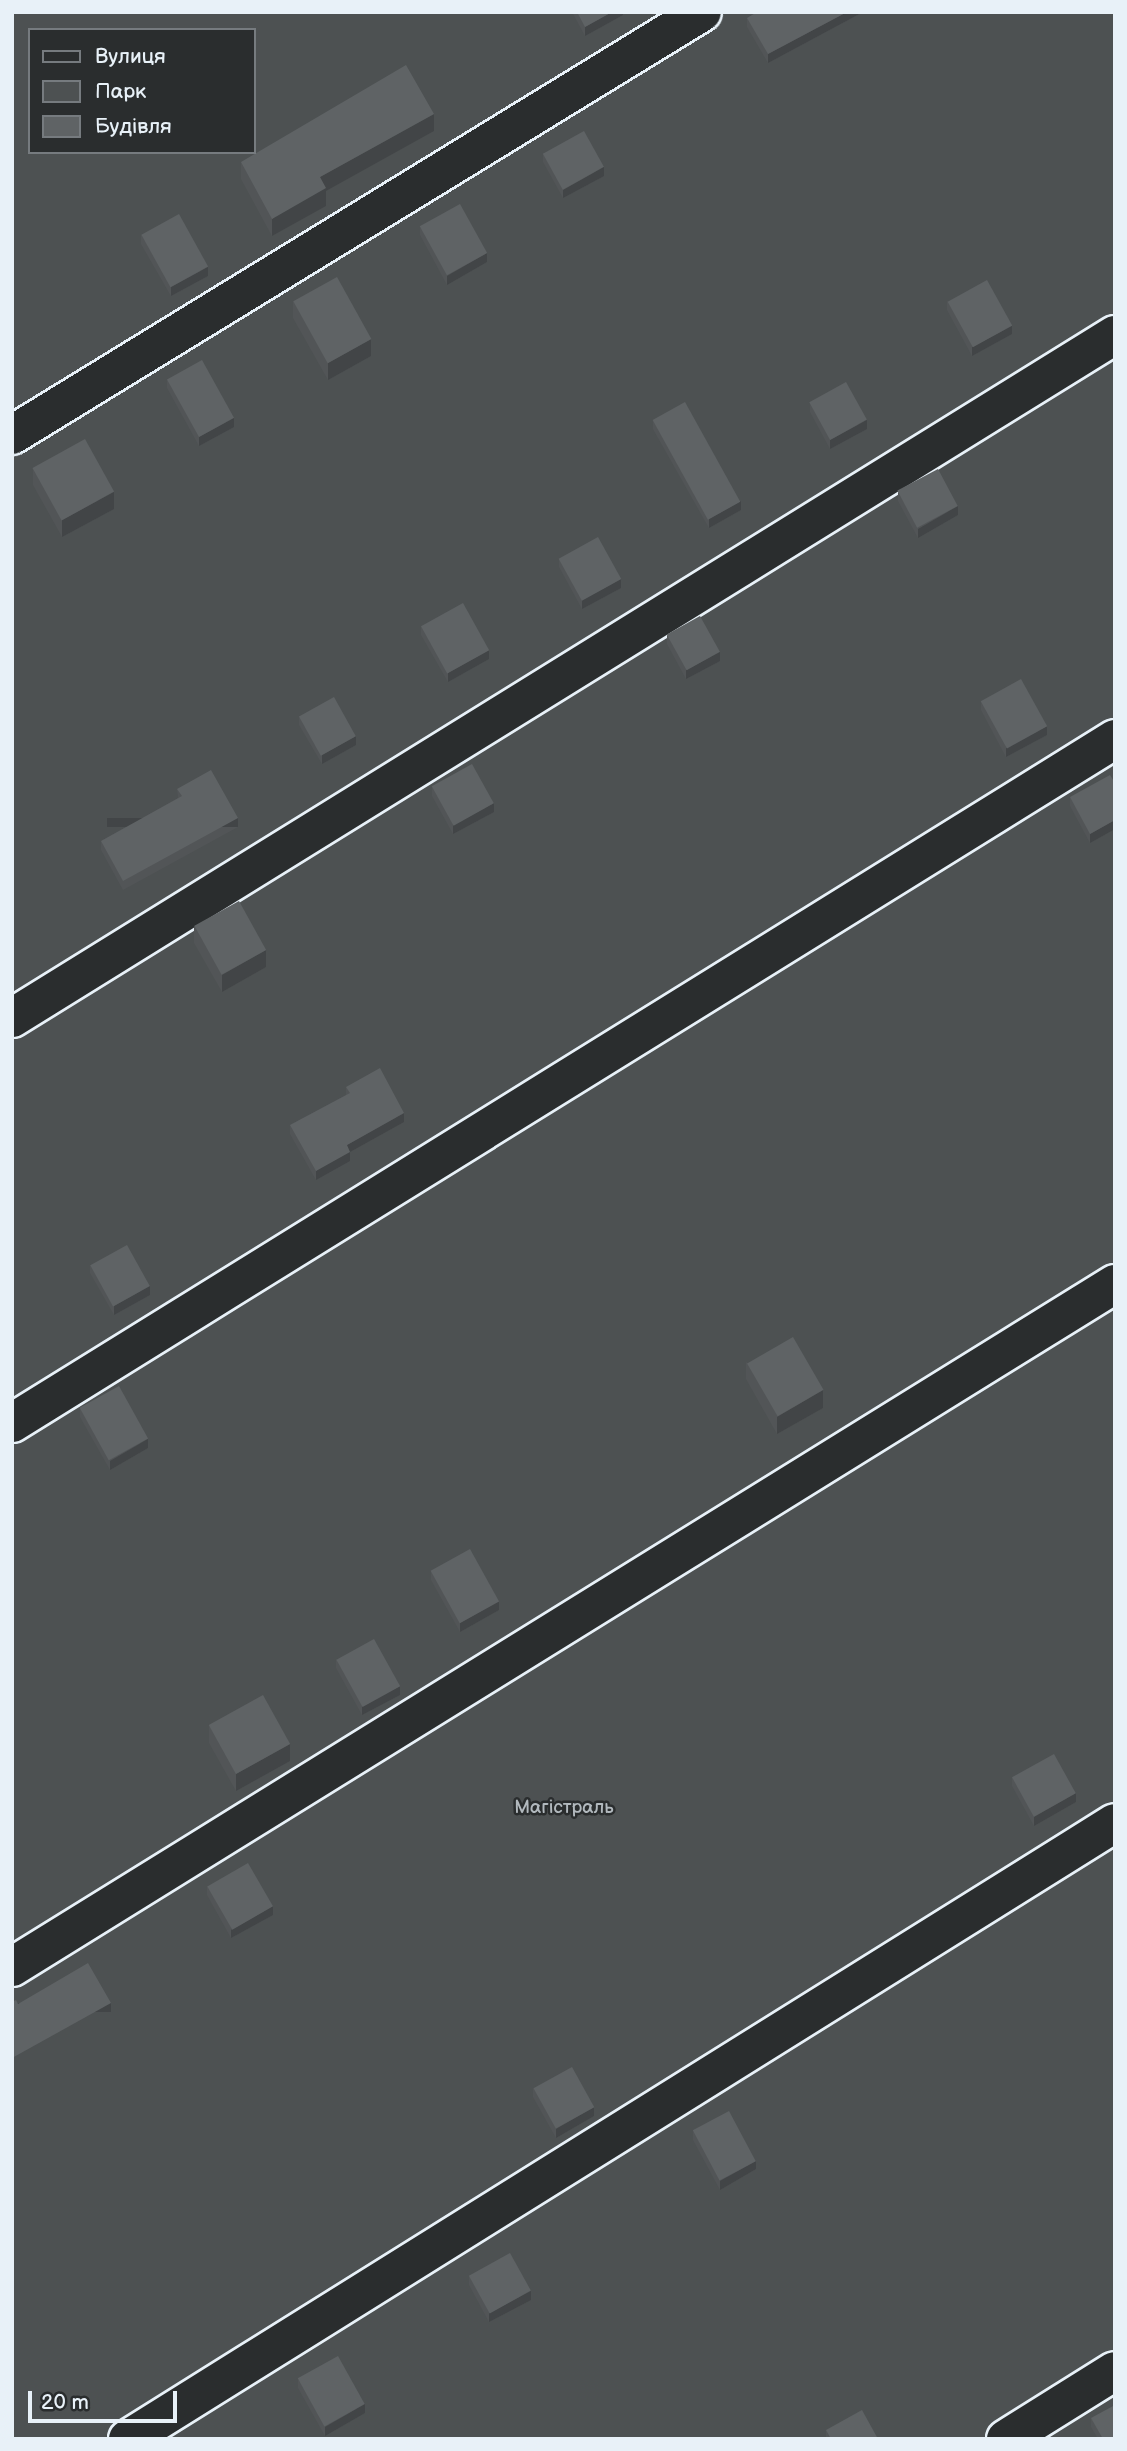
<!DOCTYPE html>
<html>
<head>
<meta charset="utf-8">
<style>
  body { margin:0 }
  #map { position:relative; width:1127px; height:2451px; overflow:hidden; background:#35393a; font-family:"Balsamiq Sans",sans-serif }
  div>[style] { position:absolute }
  .green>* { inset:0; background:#4d5152 }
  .roads { filter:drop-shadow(2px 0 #e8f1f8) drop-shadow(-2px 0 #e8f1f8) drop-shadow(0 2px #e8f1f8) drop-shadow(0 -2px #e8f1f8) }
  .minor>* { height:38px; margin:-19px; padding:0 19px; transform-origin:19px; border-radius:19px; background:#2a2d2e }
  .wall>* { inset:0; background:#525557 }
  .shaded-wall>* { inset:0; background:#424547; transform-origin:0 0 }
  .building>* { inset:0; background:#5f6365; transform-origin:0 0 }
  span { translate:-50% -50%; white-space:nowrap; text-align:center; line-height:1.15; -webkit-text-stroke:5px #2a2d2e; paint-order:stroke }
  .park-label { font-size:19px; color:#b2b9be }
  .frame { position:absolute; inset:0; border:14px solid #e8f1f8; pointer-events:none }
  .legend { position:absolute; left:28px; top:28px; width:228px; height:126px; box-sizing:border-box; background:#2a2d2e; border:2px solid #767b7f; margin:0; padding:9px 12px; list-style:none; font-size:21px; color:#e8f1f8 }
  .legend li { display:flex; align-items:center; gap:14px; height:35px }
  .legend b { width:35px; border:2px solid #767b7f }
  .scale { position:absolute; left:28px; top:2391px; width:149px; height:32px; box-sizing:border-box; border:4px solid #e8f1f8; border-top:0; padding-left:9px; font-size:21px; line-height:24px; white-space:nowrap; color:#e8f1f8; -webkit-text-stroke:5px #2a2d2e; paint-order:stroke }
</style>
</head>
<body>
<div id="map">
  <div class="green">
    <div style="clip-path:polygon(evenodd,12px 12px,1115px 12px,1115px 2439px,12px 2439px,12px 12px,30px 30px,254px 30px,254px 152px,30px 152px,30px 30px)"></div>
  </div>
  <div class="roads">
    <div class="minor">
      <div style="left:12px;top:435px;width:809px;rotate:-31.51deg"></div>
      <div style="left:12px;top:1018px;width:1297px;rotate:-31.77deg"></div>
      <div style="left:12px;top:1423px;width:1298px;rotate:-31.8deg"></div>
      <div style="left:12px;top:1967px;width:1297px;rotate:-31.77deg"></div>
      <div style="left:128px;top:2439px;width:1163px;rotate:-31.97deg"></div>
      <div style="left:1006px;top:2439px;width:128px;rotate:-32deg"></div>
    </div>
  </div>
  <div class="wall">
    <div style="clip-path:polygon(572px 12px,623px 12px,623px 15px,585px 36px)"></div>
    <div style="clip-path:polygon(863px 12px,768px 63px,747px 27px,747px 18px)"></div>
    <div style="clip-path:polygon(434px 131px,326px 191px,326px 206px,272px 236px,241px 179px,241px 162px)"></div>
    <div style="clip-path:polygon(543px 153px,604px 176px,563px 198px,543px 162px)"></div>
    <div style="clip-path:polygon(420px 227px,487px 262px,447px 285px,420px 235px)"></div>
    <div style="clip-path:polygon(141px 235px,208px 276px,171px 296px,141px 244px)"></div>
    <div style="clip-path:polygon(293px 301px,371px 356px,328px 380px,293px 318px)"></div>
    <div style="clip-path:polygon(947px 301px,1012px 334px,972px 356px,947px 310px)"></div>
    <div style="clip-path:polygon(167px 379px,234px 427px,199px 446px,167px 388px)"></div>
    <div style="clip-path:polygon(810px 403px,867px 429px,830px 449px,810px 412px)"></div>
    <div style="clip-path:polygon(653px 420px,741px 510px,709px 528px,653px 429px)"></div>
    <div style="clip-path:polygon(33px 468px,114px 509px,62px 537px,33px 485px)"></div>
    <div style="clip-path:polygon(898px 492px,958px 515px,918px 538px,898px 501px)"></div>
    <div style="clip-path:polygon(559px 559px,621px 588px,582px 609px,559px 567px)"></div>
    <div style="clip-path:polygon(421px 626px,489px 659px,448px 682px,421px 635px)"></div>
    <div style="clip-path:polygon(667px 635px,720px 661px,686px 679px,667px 644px)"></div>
    <div style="clip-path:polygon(981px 701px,1047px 735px,1006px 757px,981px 710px)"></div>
    <div style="clip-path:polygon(299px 716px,356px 745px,322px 764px,299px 725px)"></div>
    <div style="clip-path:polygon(1115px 783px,1115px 829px,1090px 843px,1070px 806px,1070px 797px)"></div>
    <div style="clip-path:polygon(432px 787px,494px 812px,453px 834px,432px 796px)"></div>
    <div style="clip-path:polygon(177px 789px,238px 827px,123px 890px,101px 850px,101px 841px,178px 798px)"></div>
    <div style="clip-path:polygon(194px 926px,266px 967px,222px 992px,194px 943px)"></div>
    <div style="clip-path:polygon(346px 1087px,404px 1122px,350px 1152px,350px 1161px,316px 1180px,290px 1134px,290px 1125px,346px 1095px)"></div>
    <div style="clip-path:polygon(90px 1265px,150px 1295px,114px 1315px,90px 1273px)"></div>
    <div style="clip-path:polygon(746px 1362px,823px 1408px,777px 1434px,746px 1379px)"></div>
    <div style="clip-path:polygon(80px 1408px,148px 1448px,110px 1470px,80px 1417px)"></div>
    <div style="clip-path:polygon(431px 1571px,499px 1610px,460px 1632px,431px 1580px)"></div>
    <div style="clip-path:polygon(336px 1659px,400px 1695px,362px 1715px,336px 1668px)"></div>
    <div style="clip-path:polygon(209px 1726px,290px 1761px,236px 1791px,209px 1743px)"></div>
    <div style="clip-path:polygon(1012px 1777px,1076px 1802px,1034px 1826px,1012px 1786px)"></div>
    <div style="clip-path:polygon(207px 1886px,273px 1915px,231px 1938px,207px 1895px)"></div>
    <div style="clip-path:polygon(533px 2088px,594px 2116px,556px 2138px,533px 2097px)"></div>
    <div style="clip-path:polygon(693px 2131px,756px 2169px,720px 2190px,693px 2140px)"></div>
    <div style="clip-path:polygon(469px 2276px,531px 2300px,489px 2322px,469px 2285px)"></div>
    <div style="clip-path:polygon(298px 2379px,365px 2413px,325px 2436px,298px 2388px)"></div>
    <div style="clip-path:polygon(1091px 2418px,1115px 2439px,1098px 2439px,1091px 2427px)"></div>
    <div style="clip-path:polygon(826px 2430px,878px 2439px,826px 2439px)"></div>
  </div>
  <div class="shaded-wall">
    <div style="clip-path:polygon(612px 12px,623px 12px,623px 15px,585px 36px,585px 27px)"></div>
    <div style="clip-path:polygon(847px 12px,863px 12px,768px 63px,768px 54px)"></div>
    <div style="clip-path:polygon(434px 114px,434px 131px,326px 191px,326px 206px,272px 236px,272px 219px,320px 177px)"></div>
    <div style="clip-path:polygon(604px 167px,604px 176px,563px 198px,563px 190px)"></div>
    <div style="clip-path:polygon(487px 253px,487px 262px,447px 285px,447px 276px)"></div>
    <div style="clip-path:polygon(208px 267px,208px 276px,171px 296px,171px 287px)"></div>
    <div style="clip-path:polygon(1012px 326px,1012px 334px,972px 356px,972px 347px)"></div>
    <div style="clip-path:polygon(371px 339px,371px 356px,328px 380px,328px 363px)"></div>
    <div style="clip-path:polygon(234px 418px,234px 427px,199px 446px,199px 437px)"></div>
    <div style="clip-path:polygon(867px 420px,867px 429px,830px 449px,830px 440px)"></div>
    <div style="clip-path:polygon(114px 492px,114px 509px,62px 537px,62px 520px)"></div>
    <div style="clip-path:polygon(741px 501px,741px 510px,709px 528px,709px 519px)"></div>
    <div style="clip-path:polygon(958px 506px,958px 515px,918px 538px,918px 529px)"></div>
    <div style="clip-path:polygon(621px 579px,621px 588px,582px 609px,582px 600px)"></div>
    <div style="clip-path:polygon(489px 650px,489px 659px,448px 682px,448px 673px)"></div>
    <div style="clip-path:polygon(720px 652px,720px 661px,686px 679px,686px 670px)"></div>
    <div style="clip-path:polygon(1047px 726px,1047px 735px,1006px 757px,1006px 748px)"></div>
    <div style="clip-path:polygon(356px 736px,356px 745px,322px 764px,322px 755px)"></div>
    <div style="clip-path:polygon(494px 803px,494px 812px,453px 834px,453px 825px)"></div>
    <div style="left:238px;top:818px;width:9px;height:131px;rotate:90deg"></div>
    <div style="clip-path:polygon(1115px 820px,1115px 829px,1090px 843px,1090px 834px)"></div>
    <div style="clip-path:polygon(266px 950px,266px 967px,222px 992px,222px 975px)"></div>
    <div style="clip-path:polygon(404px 1113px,404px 1122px,350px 1152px,350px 1161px,316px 1180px,316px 1171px,347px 1145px)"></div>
    <div style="clip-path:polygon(150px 1286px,150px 1295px,114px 1315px,114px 1306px)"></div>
    <div style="clip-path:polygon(823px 1390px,823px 1408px,777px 1434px,777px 1417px)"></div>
    <div style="clip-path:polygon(148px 1439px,148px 1448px,110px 1470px,110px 1461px)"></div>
    <div style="clip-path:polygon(499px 1601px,499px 1610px,460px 1632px,460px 1623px)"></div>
    <div style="clip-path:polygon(400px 1686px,400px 1695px,362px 1715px,362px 1706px)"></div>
    <div style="clip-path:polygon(290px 1744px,290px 1761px,236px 1791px,236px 1774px)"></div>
    <div style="clip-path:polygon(1076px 1793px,1076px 1802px,1034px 1826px,1034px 1817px)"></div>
    <div style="clip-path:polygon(273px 1906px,273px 1915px,231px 1938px,231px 1930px)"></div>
    <div style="left:111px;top:2003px;width:9px;height:113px;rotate:90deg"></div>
    <div style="clip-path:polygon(594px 2107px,594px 2116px,556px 2138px,556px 2129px)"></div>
    <div style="clip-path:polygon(756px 2161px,756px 2169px,720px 2190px,720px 2181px)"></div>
    <div style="clip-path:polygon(531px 2291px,531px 2300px,489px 2322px,489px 2313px)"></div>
    <div style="clip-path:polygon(365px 2404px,365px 2413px,325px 2436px,325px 2427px)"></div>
  </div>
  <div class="building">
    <div style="clip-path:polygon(577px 12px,612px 12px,585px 27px)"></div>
    <div style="clip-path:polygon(757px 12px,847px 12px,768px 54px,747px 18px)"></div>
    <div style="clip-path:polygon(406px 65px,434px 114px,320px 177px,326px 188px,272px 219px,241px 162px)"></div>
    <div style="left:584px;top:131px;width:41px;height:47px;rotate:61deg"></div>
    <div style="left:460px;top:204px;width:56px;height:46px;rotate:61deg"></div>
    <div style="left:179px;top:214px;width:60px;height:43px;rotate:61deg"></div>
    <div style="left:337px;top:277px;width:71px;height:50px;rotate:61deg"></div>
    <div style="left:987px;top:280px;width:52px;height:45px;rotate:61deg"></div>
    <div style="left:202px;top:360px;width:66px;height:40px;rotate:61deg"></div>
    <div style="left:846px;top:382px;width:43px;height:42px;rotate:61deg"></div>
    <div style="left:685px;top:402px;width:114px;height:37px;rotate:61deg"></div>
    <div style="left:85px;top:439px;width:60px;height:60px;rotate:61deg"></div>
    <div style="left:938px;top:469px;width:42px;height:46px;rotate:62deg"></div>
    <div style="left:598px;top:537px;width:48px;height:45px;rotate:61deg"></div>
    <div style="left:463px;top:603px;width:54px;height:48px;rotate:61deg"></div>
    <div style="left:700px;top:616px;width:41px;height:38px;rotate:61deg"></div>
    <div style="left:1021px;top:679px;width:54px;height:46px;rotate:61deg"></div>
    <div style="left:334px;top:697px;width:45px;height:40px;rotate:61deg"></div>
    <div style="left:472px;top:764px;width:45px;height:46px;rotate:61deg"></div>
    <div style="clip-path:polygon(211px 770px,238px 818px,123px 881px,101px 841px,182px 796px,177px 789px)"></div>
    <div style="clip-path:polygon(1110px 775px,1115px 783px,1115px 820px,1090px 834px,1070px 797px)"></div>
    <div style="left:239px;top:901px;width:56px;height:51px;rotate:61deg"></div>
    <div style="clip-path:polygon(380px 1068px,404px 1113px,347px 1145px,350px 1152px,316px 1171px,290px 1125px,350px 1093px,346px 1087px)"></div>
    <div style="left:127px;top:1245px;width:47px;height:42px;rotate:61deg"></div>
    <div style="left:793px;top:1337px;width:61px;height:53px;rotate:60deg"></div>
    <div style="left:119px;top:1386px;width:60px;height:45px;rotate:61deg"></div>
    <div style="left:470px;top:1549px;width:60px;height:45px;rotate:61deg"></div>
    <div style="left:374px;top:1639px;width:54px;height:43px;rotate:61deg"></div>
    <div style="left:263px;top:1695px;width:56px;height:62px;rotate:61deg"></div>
    <div style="left:1054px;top:1754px;width:45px;height:48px;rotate:61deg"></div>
    <div style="left:248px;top:1863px;width:50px;height:47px;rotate:60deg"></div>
    <div style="clip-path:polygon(88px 1963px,111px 2003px,12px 2058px,12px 2002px,16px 2000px,18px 2004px)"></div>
    <div style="left:572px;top:2067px;width:46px;height:44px;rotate:61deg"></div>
    <div style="left:729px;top:2111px;width:57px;height:41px;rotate:62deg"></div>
    <div style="left:510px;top:2253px;width:43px;height:47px;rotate:61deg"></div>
    <div style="left:338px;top:2356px;width:55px;height:46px;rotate:61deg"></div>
    <div style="clip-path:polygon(1115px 2405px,1115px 2439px,1103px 2439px,1091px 2418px)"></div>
    <div style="clip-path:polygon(862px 2410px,878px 2439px,831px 2439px,826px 2430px)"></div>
  </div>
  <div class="park-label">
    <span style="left:564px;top:1808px">Магістраль</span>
  </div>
  <div class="frame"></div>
  <ul class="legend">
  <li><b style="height:9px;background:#2a2d2e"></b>Вулиця</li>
  <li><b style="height:19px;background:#4d5152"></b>Парк</li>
  <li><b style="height:19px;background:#5f6365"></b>Будівля</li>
  </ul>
  <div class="scale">20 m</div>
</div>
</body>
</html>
